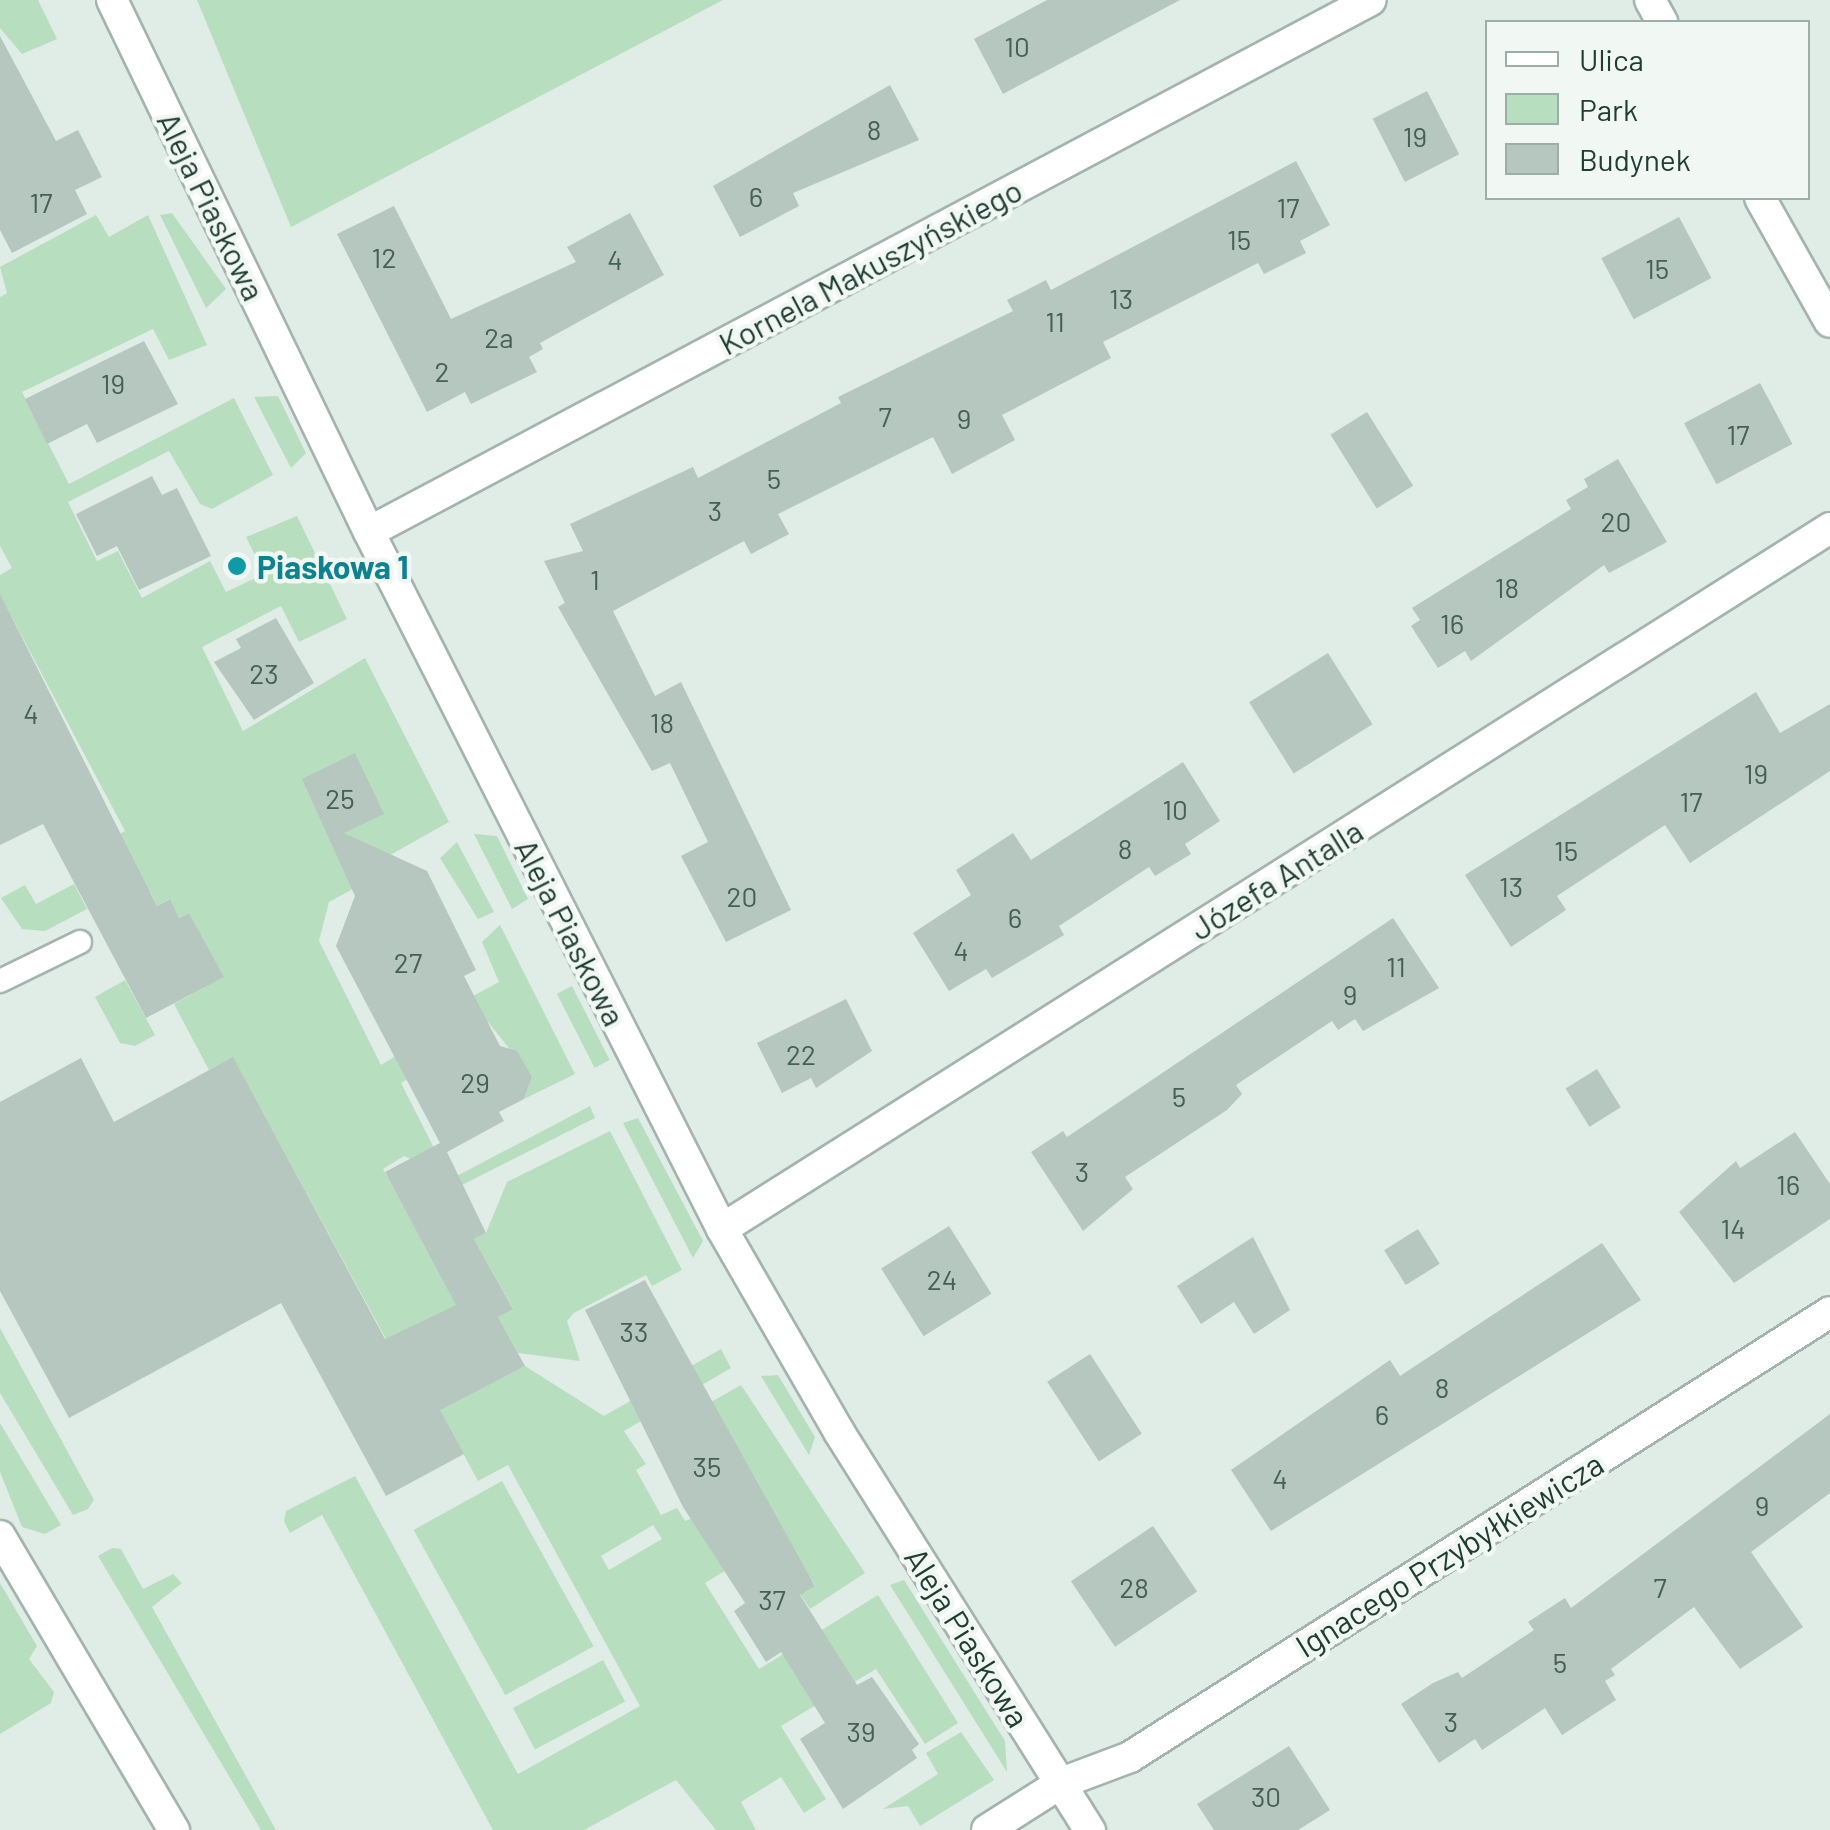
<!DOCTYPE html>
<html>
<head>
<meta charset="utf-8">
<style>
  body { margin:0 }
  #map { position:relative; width:1830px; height:1830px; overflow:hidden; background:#e0ece6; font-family:Barlow,sans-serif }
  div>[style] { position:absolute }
  .green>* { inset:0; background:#b8dec0; transform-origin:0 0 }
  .building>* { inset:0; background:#b6c7bf; transform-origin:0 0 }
  .roads { filter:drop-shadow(2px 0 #a3b4ad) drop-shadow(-2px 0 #a3b4ad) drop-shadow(0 2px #a3b4ad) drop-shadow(0 -2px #a3b4ad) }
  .service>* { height:22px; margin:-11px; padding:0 11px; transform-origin:11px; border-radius:11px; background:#fff }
  .minor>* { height:30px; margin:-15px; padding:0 15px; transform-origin:15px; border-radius:15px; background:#fff }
  .tertiary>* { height:30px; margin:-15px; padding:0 15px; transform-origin:15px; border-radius:15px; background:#fff }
  .dots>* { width:28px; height:28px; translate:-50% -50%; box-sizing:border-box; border:5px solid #f1f8f4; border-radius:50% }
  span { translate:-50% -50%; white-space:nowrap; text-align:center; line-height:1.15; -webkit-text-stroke:9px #f1f8f4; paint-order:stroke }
  .number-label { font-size:28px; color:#466057 }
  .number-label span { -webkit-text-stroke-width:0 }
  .street-label { font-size:32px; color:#203d34 }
  .culture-label { font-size:32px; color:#0d838f; font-weight:700 }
  .left { translate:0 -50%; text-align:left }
  .legend { position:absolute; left:1485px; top:20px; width:325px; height:180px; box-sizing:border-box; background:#f1f8f4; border:2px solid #9dada7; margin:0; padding:12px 18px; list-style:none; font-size:30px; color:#203d34 }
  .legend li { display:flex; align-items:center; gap:20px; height:50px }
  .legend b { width:50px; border:2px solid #9dada7 }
</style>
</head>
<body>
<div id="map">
  <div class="green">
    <div style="clip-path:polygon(0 0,38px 0,57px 39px,22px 54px,0 28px)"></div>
    <div style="clip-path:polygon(197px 0,723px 0,291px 227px)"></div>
    <div style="clip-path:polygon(172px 213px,226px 289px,206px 308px,160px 215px)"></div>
    <div style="clip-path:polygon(evenodd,96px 215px,109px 237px,148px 215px,207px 345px,169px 360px,153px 329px,22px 392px,69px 484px,234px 398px,273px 475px,212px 509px,200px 504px,169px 451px,68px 502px,97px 561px,118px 551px,142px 598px,210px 561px,226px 592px,264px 574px,246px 537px,297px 516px,347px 619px,299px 642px,281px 606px,202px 647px,243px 731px,365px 658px,449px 822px,390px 855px,395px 866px,329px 902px,319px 941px,381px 1065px,397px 1055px,427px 1068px,401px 1083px,437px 1154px,419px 1163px,404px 1156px,383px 1169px,499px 1379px,525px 1366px,604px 1416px,721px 1349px,731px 1368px,624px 1431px,646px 1464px,636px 1470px,661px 1515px,677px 1508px,685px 1521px,695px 1517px,711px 1402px,741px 1385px,865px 1573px,810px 1609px,800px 1594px,815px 1585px,784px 1535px,705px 1583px,759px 1669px,878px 1595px,958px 1723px,925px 1744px,876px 1669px,781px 1726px,826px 1799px,804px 1813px,781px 1777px,741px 1802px,756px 1830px,716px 1830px,676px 1780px,584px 1830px,493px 1830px,322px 1515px,290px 1533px,284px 1521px,286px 1511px,355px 1476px,518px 1774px,640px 1706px,508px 1465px,478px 1481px,398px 1333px,386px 1339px,233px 1058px,209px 1070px,174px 1004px,223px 977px,189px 913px,179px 918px,169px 899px,157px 906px,150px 891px,117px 907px,87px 852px,125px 831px,0 595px,0 575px,12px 568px,0 546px,0 297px,7px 293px,0 267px,96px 215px,653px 1525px,662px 1539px,609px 1570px,601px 1556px,653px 1525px)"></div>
    <div style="clip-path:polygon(278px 396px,306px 453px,291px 468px,254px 397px)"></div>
    <div style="clip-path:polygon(474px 834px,497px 836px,528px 899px,512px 909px)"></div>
    <div style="clip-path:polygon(457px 842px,494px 912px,478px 919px,440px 858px)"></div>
    <div style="clip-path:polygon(74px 884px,87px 909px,45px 931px,22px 929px,1px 898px,25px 885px,36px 904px)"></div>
    <div style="clip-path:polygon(500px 925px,575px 1074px,524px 1099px,532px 1077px,469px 998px,499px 982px,482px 942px)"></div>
    <div style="clip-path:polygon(125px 980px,155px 1035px,135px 1046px,120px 1043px,95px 997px)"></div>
    <div style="left:572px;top:986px;width:83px;height:17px;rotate:63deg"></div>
    <div style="clip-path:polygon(590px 1106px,595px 1118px,462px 1185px,455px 1177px)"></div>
    <div style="clip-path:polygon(638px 1118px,703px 1241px,693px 1258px,623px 1123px)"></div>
    <div style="clip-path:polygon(610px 1131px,682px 1270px,652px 1286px,646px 1275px,574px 1313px,567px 1321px,580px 1361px,518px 1353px,498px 1317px,513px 1308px,474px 1239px,486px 1233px,507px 1182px)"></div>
    <div style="clip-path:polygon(0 1328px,94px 1500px,88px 1509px,73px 1515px,0 1393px)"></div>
    <div style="clip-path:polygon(778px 1375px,815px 1437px,809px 1455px,761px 1376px)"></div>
    <div style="clip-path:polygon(0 1423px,61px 1525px,45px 1534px,22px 1527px,0 1472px)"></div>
    <div style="left:502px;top:1481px;width:189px;height:101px;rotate:61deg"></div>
    <div style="clip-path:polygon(112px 1548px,121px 1549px,143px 1589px,173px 1574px,182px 1583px,152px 1607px,276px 1830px,261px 1830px,98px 1556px)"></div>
    <div style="clip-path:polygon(904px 1580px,1005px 1741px,1007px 1772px,890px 1585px)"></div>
    <div style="clip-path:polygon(0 1583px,37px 1646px,29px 1659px,54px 1692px,51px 1703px,0 1734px)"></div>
    <div style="left:603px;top:1660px;width:47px;height:102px;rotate:62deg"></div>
    <div style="clip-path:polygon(961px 1732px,994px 1780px,920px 1826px,908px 1806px,883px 1809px,938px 1774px,926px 1753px)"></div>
  </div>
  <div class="building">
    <div style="clip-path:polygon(1047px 0,1180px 0,1003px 94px,974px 39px)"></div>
    <div style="clip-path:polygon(0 36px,56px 141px,78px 130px,102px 177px,75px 190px,87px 214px,12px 253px,0 230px)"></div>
    <div style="clip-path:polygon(890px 85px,919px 140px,793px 193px,799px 206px,740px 237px,713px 186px)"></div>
    <div style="left:1427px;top:91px;width:71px;height:61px;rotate:63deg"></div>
    <div style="clip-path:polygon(1296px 161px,1330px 225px,1300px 241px,1306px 253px,1264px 274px,1258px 263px,1103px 342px,1111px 358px,1002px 415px,1015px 440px,952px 474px,933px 437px,778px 514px,789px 534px,751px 554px,744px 541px,613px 611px,655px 696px,681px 682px,791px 910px,726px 942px,681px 856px,708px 842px,670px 763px,652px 771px,558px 607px,565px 603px,544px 561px,583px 551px,570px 524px,693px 467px,698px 478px,841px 403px,838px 397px,1013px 311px,1007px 300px,1046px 280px,1051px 290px)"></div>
    <div style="clip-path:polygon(394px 206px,451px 319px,576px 262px,567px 247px,630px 213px,664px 275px,540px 343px,543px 349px,529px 357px,537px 372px,471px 404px,465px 392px,427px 412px,337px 234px)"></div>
    <div style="left:1679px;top:217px;width:69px;height:88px;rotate:62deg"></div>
    <div style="clip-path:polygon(144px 341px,178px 404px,97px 443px,87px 424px,47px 444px,25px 399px)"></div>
    <div style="left:1760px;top:383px;width:69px;height:86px;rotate:62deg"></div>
    <div style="left:1367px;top:412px;width:87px;height:43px;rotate:58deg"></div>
    <div style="clip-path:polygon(1618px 459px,1667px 542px,1609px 573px,1604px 565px,1471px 661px,1465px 651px,1438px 668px,1411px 626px,1420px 620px,1412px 608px,1571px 509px,1566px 500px,1588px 487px,1584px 479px)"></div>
    <div style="clip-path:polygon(152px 476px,162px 495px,177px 488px,211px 556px,139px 590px,117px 546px,97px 556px,76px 514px)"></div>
    <div style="clip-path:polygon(0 594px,157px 906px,170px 899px,179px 918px,189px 913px,224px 977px,146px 1018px,43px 824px,0 845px)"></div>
    <div style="clip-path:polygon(276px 618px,314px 683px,254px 720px,214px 662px,241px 648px,236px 639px)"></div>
    <div style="left:1328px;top:653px;width:84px;height:93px;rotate:58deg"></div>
    <div style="clip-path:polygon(1756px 692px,1780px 733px,1830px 704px,1830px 771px,1690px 863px,1665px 825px,1557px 896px,1566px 910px,1511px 947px,1465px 875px)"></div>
    <div style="clip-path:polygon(355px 753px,384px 814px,344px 833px,427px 871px,476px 970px,464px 976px,500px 1046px,517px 1051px,532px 1077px,524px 1099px,499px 1112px,504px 1121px,447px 1152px,486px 1233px,474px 1239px,513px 1309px,498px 1317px,525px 1366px,440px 1410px,464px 1454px,386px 1496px,281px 1303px,69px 1418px,0 1291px,0 1102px,81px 1058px,114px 1122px,233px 1057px,385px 1339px,456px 1305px,385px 1172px,440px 1143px,336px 946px,355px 896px,302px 779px)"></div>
    <div style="clip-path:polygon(1183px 762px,1220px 821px,1185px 844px,1191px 854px,1155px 876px,1149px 867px,1059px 926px,1064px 935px,992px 978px,986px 969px,949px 991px,913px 933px,971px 895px,956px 870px,1013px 833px,1031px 860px)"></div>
    <div style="clip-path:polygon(1393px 918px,1439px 988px,1363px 1031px,1355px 1019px,1338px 1030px,1332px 1021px,1236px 1085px,1242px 1094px,1227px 1110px,1125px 1177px,1133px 1189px,1083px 1231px,1031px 1152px,1063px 1131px,1067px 1137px)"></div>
    <div style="clip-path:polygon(846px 999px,872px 1051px,816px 1088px,811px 1078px,782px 1093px,757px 1043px)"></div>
    <div style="left:1597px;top:1069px;width:45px;height:37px;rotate:58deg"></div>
    <div style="clip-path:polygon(1795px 1132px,1830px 1184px,1830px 1219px,1734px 1283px,1679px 1212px,1736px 1161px,1740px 1168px)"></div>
    <div style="left:949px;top:1226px;width:80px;height:80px;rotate:58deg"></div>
    <div style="left:1418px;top:1229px;width:41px;height:40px;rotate:58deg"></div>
    <div style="clip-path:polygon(1253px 1237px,1290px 1310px,1254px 1334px,1234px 1302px,1201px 1324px,1177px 1286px)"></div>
    <div style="clip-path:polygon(1602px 1243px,1641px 1300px,1271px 1531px,1231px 1470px,1390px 1360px,1400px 1376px)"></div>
    <div style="clip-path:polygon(645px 1280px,815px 1586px,800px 1595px,857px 1685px,872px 1677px,919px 1744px,912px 1750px,917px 1758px,843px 1809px,800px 1739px,825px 1723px,781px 1652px,766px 1662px,734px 1611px,745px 1603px,683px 1507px,585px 1310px)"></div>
    <div style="left:1090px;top:1354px;width:95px;height:51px;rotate:57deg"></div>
    <div style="clip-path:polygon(1830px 1414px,1830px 1493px,1751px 1552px,1803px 1627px,1740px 1669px,1694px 1607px,1611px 1669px,1615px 1675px,1605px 1681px,1616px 1700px,1562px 1735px,1545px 1708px,1482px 1750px,1475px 1739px,1439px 1763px,1401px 1704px,1433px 1683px,1458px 1672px,1462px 1678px,1534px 1630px,1528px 1622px,1565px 1598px,1571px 1608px)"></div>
    <div style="left:1153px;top:1526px;width:79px;height:99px;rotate:56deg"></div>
    <div style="clip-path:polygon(1289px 1746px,1330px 1810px,1298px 1830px,1214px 1830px,1197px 1804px)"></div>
  </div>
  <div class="roads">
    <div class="service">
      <div style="left:0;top:981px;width:89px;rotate:-26deg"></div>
    </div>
    <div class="minor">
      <div style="left:1650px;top:0;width:25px;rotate:61deg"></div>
      <div style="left:1760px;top:198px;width:142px;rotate:60.6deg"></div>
      <div style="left:369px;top:532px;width:1134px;rotate:-27.97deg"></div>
      <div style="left:722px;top:1229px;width:1311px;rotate:-32.32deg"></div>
      <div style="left:0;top:1536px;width:342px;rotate:59.4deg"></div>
      <div style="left:987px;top:1830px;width:88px;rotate:-32.4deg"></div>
      <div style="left:1061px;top:1783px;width:74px;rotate:-20.6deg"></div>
      <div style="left:1130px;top:1757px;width:829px;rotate:-32.44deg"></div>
    </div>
    <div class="tertiary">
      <div style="left:112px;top:0;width:591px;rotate:64.22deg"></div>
      <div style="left:369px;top:532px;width:781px;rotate:63.14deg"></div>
      <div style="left:722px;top:1229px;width:234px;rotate:60deg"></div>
      <div style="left:839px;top:1432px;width:471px;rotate:57.8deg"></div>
    </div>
  </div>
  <div class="dots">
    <div style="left:237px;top:566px;background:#0f9aa8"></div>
  </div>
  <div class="number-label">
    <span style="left:1017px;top:46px">10</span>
    <span style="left:874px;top:129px">8</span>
    <span style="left:1415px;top:136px">19</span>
    <span style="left:756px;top:196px">6</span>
    <span style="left:41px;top:202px">17</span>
    <span style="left:1288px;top:207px">17</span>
    <span style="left:1239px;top:239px">15</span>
    <span style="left:384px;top:257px">12</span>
    <span style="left:615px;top:259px">4</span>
    <span style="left:1657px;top:268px">15</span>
    <span style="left:1121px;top:298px">13</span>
    <span style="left:1055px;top:321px">11</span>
    <span style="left:499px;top:337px">2a</span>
    <span style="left:442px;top:371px">2</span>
    <span style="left:113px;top:383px">19</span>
    <span style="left:885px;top:416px">7</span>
    <span style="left:964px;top:418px">9</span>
    <span style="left:1738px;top:434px">17</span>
    <span style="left:774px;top:478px">5</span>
    <span style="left:715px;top:510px">3</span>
    <span style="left:1616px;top:521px">20</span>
    <span style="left:595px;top:579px">1</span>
    <span style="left:1507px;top:587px">18</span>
    <span style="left:1452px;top:623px">16</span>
    <span style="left:264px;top:673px">23</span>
    <span style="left:31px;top:713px">4</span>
    <span style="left:662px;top:722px">18</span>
    <span style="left:1756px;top:773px">19</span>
    <span style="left:340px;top:798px">25</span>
    <span style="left:1691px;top:801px">17</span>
    <span style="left:1175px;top:809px">10</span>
    <span style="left:1125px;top:848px">8</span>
    <span style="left:1566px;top:850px">15</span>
    <span style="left:1511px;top:886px">13</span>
    <span style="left:742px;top:896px">20</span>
    <span style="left:1015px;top:917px">6</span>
    <span style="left:961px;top:950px">4</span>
    <span style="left:408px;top:962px">27</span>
    <span style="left:1396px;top:966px">11</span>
    <span style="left:1350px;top:994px">9</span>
    <span style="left:801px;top:1054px">22</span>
    <span style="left:475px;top:1082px">29</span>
    <span style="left:1179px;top:1096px">5</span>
    <span style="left:1082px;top:1171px">3</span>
    <span style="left:1788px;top:1184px">16</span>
    <span style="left:1733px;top:1228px">14</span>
    <span style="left:942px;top:1279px">24</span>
    <span style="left:634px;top:1331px">33</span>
    <span style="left:1442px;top:1387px">8</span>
    <span style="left:1382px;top:1414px">6</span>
    <span style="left:707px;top:1466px">35</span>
    <span style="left:1280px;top:1478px">4</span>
    <span style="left:1762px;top:1505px">9</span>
    <span style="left:1134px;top:1587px">28</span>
    <span style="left:1660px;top:1587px">7</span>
    <span style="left:772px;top:1599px">37</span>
    <span style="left:1560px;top:1662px">5</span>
    <span style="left:1451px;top:1721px">3</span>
    <span style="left:861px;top:1731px">39</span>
    <span style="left:1266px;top:1796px">30</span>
  </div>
  <div class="street-label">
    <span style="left:212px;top:206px;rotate:64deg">Aleja Piaskowa</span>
    <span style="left:870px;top:266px;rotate:-28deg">Kornela Makuszyńskiego</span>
    <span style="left:1276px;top:879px;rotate:-32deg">Józefa Antalla</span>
    <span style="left:571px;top:932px;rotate:63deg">Aleja Piaskowa</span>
    <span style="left:1449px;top:1554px;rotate:-32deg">Ignacego Przybyłkiewicza</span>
    <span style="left:968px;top:1637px;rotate:58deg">Aleja Piaskowa</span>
  </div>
  <div class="culture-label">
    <span class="left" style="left:257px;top:566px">Piaskowa 1</span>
  </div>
  <ul class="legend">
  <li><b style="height:12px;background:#fff"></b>Ulica</li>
  <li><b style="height:28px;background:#b8dec0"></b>Park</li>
  <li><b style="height:28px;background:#b6c7bf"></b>Budynek</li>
  </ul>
</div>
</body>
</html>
